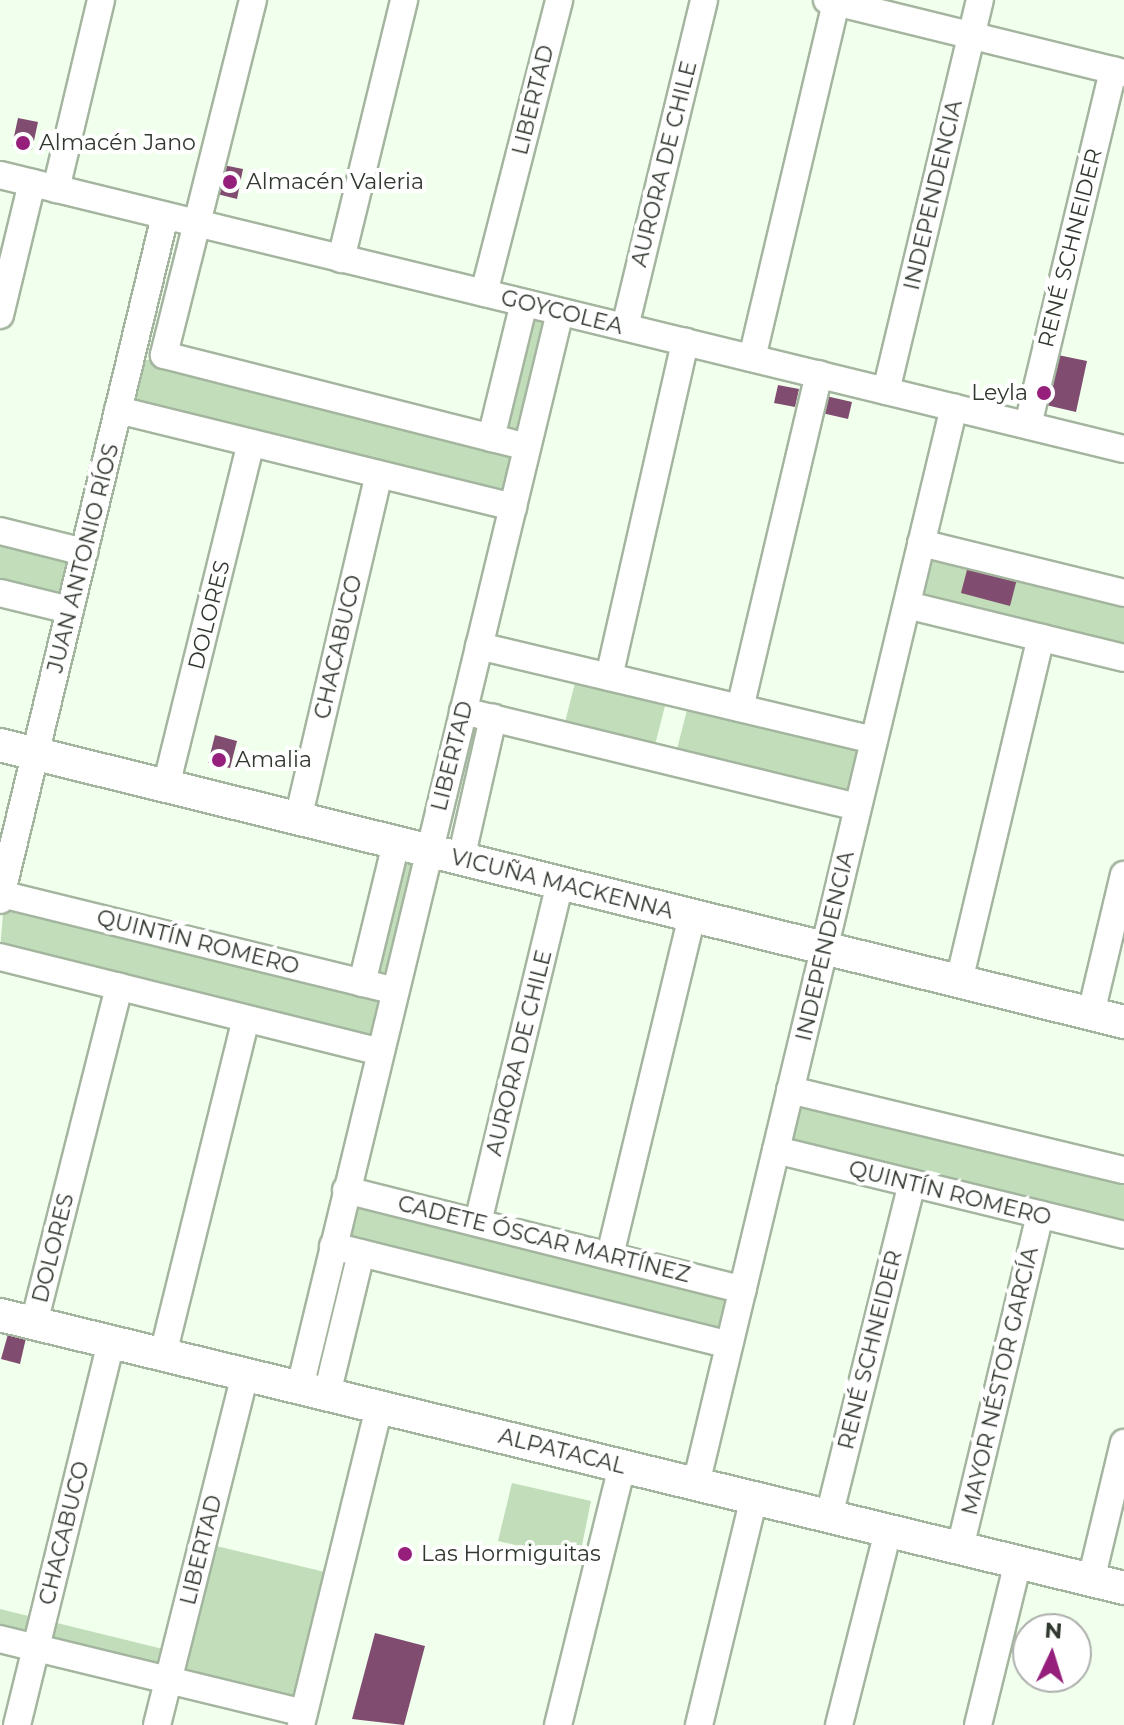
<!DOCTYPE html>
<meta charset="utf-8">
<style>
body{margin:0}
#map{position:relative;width:1124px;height:1725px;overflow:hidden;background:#f1ffed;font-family:Montserrat,sans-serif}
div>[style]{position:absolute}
.green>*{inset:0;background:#c2ddb9}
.building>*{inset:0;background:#804c70}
.roads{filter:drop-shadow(2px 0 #a4b59f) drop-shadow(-2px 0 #a4b59f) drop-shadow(0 2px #a4b59f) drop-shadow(0 -2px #a4b59f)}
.minor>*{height:26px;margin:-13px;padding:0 13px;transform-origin:13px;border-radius:13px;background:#fff}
.major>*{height:32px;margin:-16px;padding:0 16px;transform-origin:16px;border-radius:16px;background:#fff}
.dots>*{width:22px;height:22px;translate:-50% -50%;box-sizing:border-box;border:4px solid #fff;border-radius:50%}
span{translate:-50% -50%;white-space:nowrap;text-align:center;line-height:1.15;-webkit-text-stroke:8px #fff;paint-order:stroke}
.street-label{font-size:22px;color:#31382f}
.poi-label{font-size:22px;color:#31382f}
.left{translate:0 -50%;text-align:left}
.right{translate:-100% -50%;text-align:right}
.north{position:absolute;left:1012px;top:1613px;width:80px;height:80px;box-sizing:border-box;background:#fff;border:2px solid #adafac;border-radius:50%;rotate:4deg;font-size:22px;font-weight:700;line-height:32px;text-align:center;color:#31382f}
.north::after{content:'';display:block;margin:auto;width:28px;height:36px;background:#951f7b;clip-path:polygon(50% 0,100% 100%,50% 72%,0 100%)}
</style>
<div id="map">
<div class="green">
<i style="clip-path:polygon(527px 311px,554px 318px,522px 438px,495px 431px)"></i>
<i style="clip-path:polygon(136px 357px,516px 452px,503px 498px,125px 404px)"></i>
<i style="clip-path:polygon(0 536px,72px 554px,61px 600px,0 585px)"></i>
<i style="clip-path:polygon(933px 549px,1124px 598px,1124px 649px,921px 596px)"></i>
<i style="clip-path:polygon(575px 683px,665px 706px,655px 745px,565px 722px)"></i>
<i style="clip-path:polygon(688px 706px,859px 750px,848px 791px,677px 749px)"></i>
<i style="clip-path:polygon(399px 855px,422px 860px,391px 983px,370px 979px)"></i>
<i style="clip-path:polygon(4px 903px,380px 995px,368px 1041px,0 950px)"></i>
<i style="clip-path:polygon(800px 1099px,1124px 1179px,1124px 1228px,788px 1143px)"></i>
<i style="clip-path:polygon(352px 1199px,727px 1294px,717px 1335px,342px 1241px)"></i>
<i style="clip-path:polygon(512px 1483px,591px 1501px,579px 1560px,498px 1541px)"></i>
<i style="clip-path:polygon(212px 1545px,325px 1572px,294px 1700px,182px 1673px)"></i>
<i style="clip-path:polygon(0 1609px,167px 1650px,165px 1674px,0 1633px)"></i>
</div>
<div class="building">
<i style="clip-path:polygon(18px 118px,38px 122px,32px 150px,12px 146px)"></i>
<i style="clip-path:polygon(223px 165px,243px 169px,237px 199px,217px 194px)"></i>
<i style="clip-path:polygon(1058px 355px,1087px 361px,1076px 412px,1046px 405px)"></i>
<i style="clip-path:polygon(778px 385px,799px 389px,795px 407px,774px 403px)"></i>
<i style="clip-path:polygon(826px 396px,852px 402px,848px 419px,822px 413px)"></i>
<i style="clip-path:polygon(968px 566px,1017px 579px,1010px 606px,961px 593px)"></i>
<i style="clip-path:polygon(215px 735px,237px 741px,230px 768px,208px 763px)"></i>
<i style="clip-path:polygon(8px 1334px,26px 1338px,20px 1364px,1px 1359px)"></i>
<i style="clip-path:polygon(375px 1633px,425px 1646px,404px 1725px,352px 1719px)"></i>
</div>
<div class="roads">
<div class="minor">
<i style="left:253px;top:0;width:366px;rotate:104.1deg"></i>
<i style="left:164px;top:355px;width:374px;rotate:14.2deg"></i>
<i style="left:827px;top:0;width:306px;rotate:13.8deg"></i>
<i style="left:0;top:175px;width:1157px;rotate:13.7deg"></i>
<i style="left:56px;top:189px;width:194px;rotate:-76.6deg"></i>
<i style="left:341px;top:259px;width:267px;rotate:-76.3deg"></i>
<i style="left:484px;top:293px;width:302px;rotate:-75.6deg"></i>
<i style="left:0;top:315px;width:136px;rotate:-76.4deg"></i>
<i style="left:625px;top:327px;width:336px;rotate:-76.4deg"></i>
<i style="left:752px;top:358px;width:366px;rotate:-76.7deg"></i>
<i style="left:886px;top:391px;width:402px;rotate:-76.5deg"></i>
<i style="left:118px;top:410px;width:407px;rotate:13.8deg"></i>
<i style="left:1028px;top:425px;width:365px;rotate:-76.5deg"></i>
<i style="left:491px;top:438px;width:139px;rotate:-76.3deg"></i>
<i style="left:0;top:531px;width:87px;rotate:14deg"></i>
<i style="left:921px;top:543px;width:209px;rotate:13.8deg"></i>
<i style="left:0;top:593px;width:72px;rotate:13.7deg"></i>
<i style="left:907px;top:605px;width:223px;rotate:13.7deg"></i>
<i style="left:479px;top:646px;width:406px;rotate:13.4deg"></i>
<i style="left:609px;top:677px;width:344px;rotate:-77.2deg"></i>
<i style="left:740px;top:708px;width:343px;rotate:-76.7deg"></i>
<i style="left:463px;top:711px;width:406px;rotate:13.7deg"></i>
<i style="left:166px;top:786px;width:353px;rotate:-76.1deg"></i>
<i style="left:298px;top:819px;width:354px;rotate:-76.8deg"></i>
<i style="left:461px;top:859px;width:145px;rotate:-77.2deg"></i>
<i style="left:1px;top:894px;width:406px;rotate:13.8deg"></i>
<i style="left:0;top:900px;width:704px;rotate:-76.44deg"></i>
<i style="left:0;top:957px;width:392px;rotate:14deg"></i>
<i style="left:959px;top:981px;width:353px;rotate:-76.6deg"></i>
<i style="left:362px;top:983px;width:144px;rotate:-76.3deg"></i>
<i style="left:1091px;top:1013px;width:142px;rotate:-76.6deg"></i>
<i style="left:790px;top:1090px;width:343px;rotate:13.5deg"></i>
<i style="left:776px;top:1150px;width:358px;rotate:13.7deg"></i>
<i style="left:346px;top:1190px;width:409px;rotate:14.1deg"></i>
<i style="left:478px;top:1222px;width:349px;rotate:-76.4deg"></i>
<i style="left:333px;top:1246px;width:408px;rotate:14deg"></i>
<i style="left:610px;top:1255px;width:349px;rotate:-76.4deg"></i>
<i style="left:34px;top:1323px;width:347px;rotate:-75.8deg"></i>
<i style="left:163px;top:1354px;width:345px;rotate:-76.1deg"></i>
<i style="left:300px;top:1387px;width:1106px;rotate:-76.4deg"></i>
<i style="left:327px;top:1394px;width:145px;rotate:-76.4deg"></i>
<i style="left:696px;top:1484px;width:1107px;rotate:-76.53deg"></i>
<i style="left:829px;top:1516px;width:343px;rotate:-76deg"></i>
<i style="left:960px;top:1548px;width:343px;rotate:-76.5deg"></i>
<i style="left:1091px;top:1580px;width:141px;rotate:-76.5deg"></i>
<i style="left:0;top:1639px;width:312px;rotate:13.7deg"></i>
<i style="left:17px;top:1725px;width:395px;rotate:-76.2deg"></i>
<i style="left:157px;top:1725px;width:362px;rotate:-75.9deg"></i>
<i style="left:301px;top:1725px;width:327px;rotate:-76.2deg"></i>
<i style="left:558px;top:1725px;width:267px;rotate:-76.1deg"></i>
<i style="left:699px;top:1725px;width:234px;rotate:-76.4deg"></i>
<i style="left:839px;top:1725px;width:200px;rotate:-75.8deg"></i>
<i style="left:978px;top:1725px;width:168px;rotate:-76.2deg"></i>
</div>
<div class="major">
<i style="left:0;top:745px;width:1158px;rotate:13.84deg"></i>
<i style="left:0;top:1315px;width:1157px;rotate:13.65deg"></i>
</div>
</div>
<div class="dots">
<i style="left:23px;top:143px;background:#951f7b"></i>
<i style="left:230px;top:182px;background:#951f7b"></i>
<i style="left:1044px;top:393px;background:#951f7b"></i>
<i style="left:219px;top:760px;background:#951f7b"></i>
<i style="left:405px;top:1554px;background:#951f7b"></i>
</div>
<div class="street-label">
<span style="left:533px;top:100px;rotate:-76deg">LIBERTAD</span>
<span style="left:664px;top:164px;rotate:-76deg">AURORA DE CHILE</span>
<span style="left:933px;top:195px;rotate:-77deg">INDEPENDENCIA</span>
<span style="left:1070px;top:248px;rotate:-76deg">RENÉ SCHNEIDER</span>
<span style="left:562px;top:312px;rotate:14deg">GOYCOLEA</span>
<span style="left:83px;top:558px;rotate:-76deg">JUAN ANTONIO RÍOS</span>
<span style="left:209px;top:615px;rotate:-76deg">DOLORES</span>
<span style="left:338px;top:647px;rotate:-77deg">CHACABUCO</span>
<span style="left:452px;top:756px;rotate:-76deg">LIBERTAD</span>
<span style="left:562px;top:884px;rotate:14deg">VICUÑA MACKENNA</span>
<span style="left:198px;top:942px;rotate:14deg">QUINTÍN ROMERO</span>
<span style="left:825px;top:946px;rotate:-77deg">INDEPENDENCIA</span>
<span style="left:519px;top:1053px;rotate:-76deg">AURORA DE CHILE</span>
<span style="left:950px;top:1193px;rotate:14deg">QUINTÍN ROMERO</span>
<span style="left:544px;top:1239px;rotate:14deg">CADETE ÓSCAR MARTÍNEZ</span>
<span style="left:53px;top:1248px;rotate:-76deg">DOLORES</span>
<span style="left:870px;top:1350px;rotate:-76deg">RENÉ SCHNEIDER</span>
<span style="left:1000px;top:1381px;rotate:-77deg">MAYOR NÉSTOR GARCÍA</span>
<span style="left:562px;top:1451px;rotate:14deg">ALPATACAL</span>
<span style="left:64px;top:1533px;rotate:-76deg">CHACABUCO</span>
<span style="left:201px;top:1550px;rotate:-76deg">LIBERTAD</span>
</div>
<div class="poi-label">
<span class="left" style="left:39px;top:143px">Almacén Jano</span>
<span class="left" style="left:246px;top:182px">Almacén Valeria</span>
<span class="right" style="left:1028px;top:393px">Leyla</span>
<span class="left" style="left:235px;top:760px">Amalia</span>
<span class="left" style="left:421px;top:1554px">Las Hormiguitas</span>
</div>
<div class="north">N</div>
</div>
